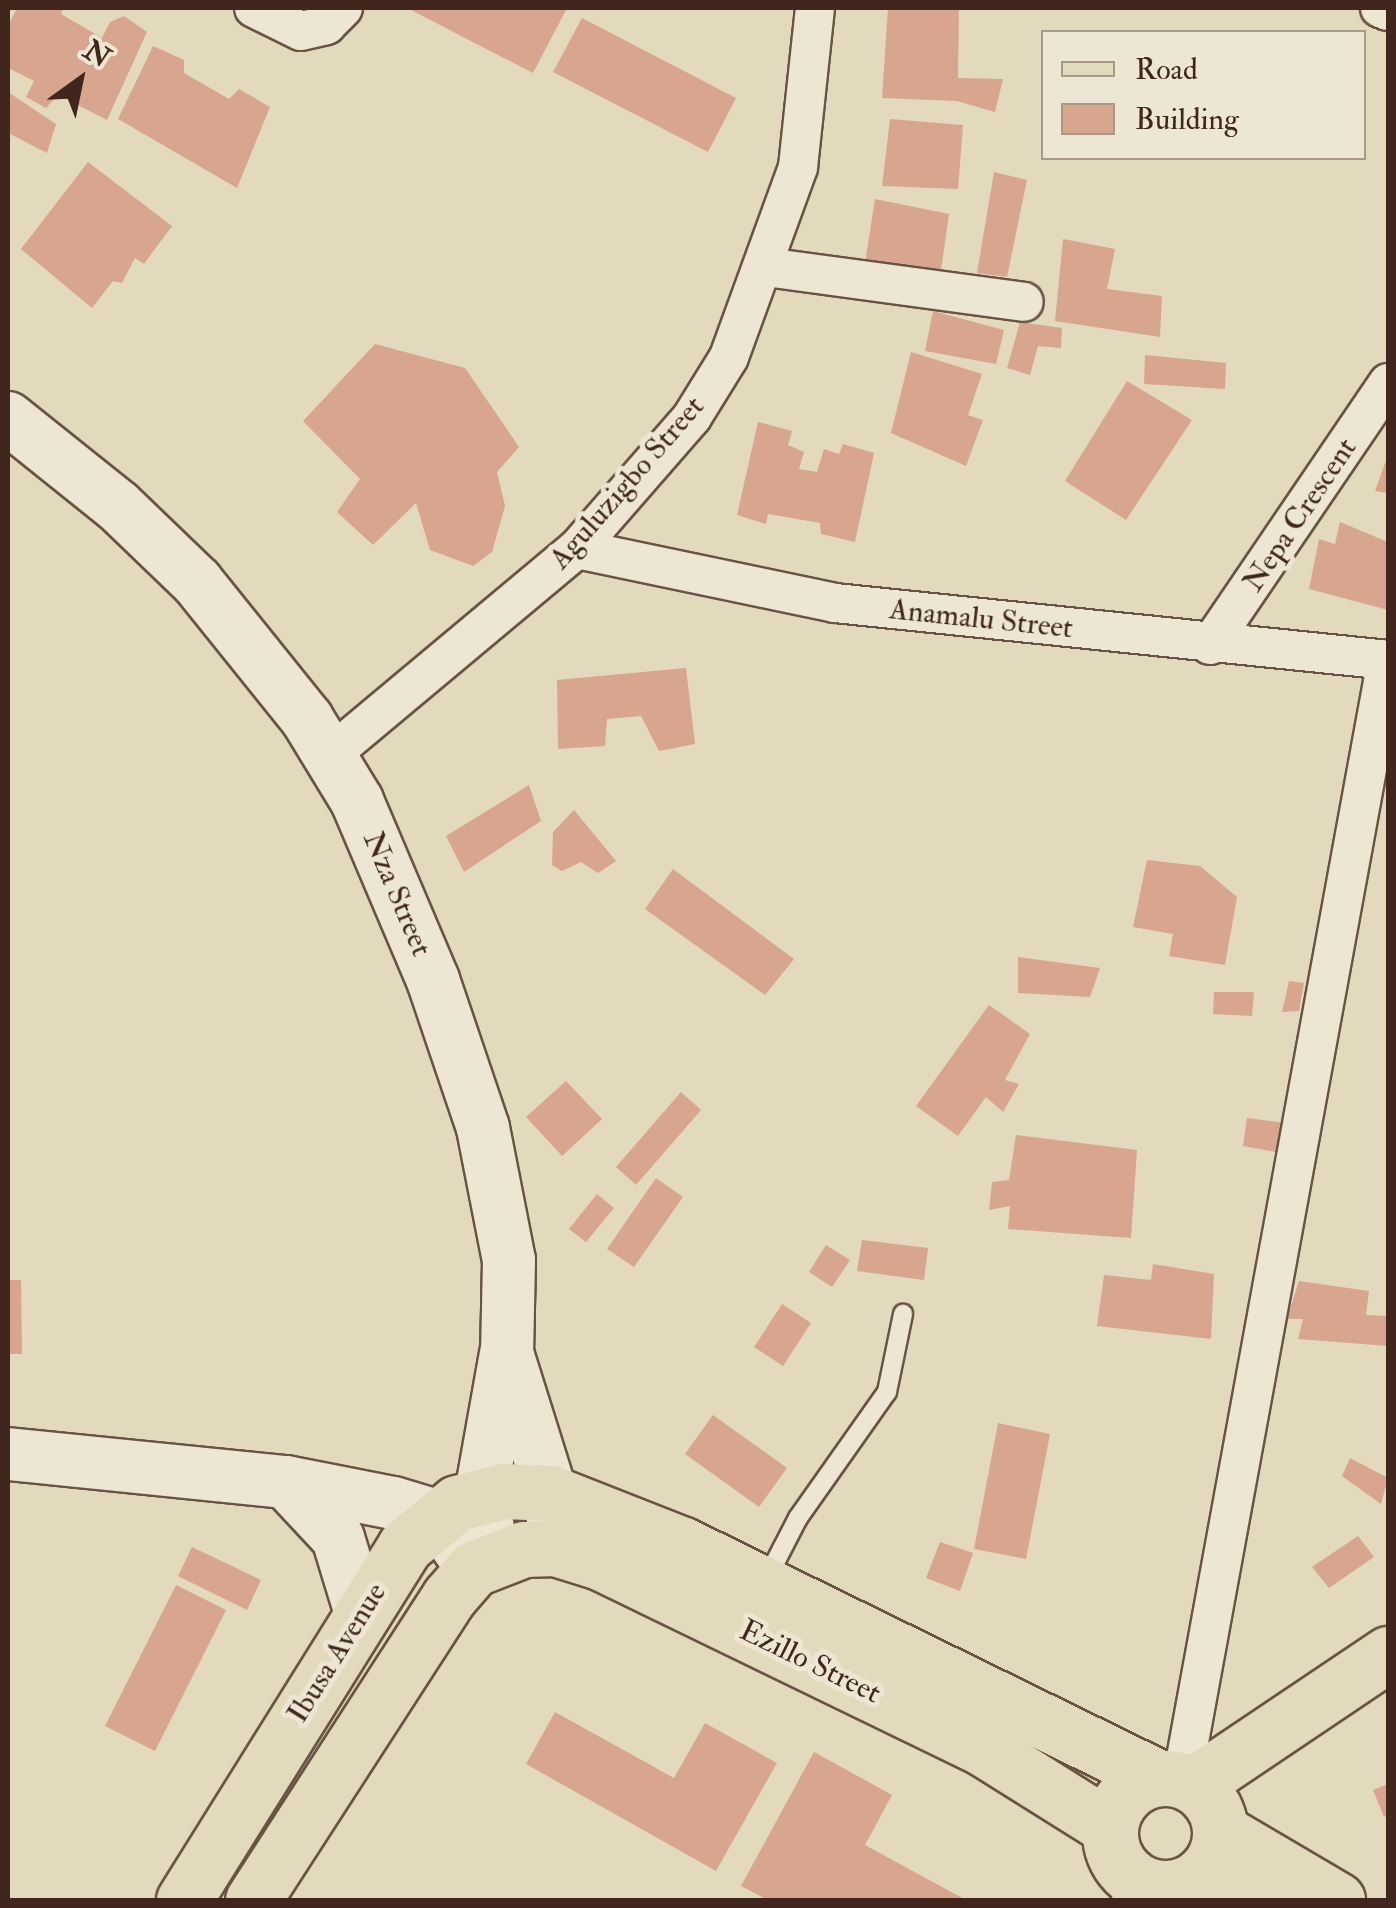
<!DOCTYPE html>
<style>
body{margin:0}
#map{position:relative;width:1396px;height:1908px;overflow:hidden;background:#e3d9bc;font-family:"IM FELL Double Pica",serif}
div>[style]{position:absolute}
.building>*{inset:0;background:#d8a68e}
.roads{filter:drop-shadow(2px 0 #695344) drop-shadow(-2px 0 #695344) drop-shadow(0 2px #695344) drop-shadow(0 -2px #695344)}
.lane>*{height:18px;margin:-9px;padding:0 9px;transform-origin:9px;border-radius:9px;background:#ede6d3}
.street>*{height:38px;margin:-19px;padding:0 19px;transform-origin:19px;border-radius:19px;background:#ede6d3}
.secondary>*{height:52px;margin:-26px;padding:0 26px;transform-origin:26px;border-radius:26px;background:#ede6d3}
.primary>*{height:55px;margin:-27.5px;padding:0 27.5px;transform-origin:27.5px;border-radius:27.5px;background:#e3d9bc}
.primary>.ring{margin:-27.5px;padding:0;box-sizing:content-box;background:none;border:55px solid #e3d9bc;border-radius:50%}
.highway>*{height:55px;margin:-27.5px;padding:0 27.5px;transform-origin:27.5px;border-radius:27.5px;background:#e3d9bc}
span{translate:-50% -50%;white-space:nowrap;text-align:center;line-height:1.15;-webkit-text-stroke:10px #ede6d3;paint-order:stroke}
.street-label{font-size:30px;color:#40261c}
.frame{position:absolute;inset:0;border:10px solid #40261c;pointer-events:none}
.legend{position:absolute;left:1041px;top:30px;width:325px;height:130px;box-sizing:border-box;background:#ede6d3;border:2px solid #a8998a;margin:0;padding:12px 18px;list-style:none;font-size:30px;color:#40261c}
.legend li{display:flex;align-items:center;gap:20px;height:50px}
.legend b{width:50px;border:2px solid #a8998a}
.north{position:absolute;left:30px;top:30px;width:100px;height:100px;-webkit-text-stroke:8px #ede6d3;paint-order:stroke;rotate:33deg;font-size:28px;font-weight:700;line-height:40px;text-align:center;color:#40261c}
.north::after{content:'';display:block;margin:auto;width:35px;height:45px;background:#40261c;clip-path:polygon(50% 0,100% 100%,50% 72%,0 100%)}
</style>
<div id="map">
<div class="building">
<i style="clip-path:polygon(17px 8px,63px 8px,61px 14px,102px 38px,110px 22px,124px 16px,147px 32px,107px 120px,58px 95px,46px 108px,26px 97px,34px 81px,8px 68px,8px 26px)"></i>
<i style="clip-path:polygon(407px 8px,567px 8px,533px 73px)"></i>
<i style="clip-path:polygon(888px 8px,959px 8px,958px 78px,1003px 79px,995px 112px,957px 101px,882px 98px)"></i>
<i style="clip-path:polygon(582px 18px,736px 98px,708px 152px,553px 72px)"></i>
<i style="clip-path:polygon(153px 46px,184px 60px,184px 73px,229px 99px,239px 89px,270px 107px,237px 188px,118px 119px)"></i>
<i style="clip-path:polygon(8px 92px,56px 124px,47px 153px,8px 133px)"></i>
<i style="clip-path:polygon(890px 119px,963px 125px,958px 189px,882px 186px)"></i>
<i style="clip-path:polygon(88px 162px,172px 226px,144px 264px,135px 258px,122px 283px,113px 281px,92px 308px,21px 249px)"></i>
<i style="clip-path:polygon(994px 172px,1027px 180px,1007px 277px,977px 273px)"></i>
<i style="clip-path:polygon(875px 199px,949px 214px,940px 277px,864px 269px)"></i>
<i style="clip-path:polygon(1063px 239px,1115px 249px,1107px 289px,1162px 296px,1160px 337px,1055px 321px)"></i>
<i style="clip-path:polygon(933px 311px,1004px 330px,996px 364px,925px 351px)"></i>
<i style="clip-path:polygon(1020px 322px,1062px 328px,1061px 348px,1038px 346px,1030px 375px,1007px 368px)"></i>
<i style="clip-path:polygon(375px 344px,465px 368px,519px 447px,497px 472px,505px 506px,492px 552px,473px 566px,430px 550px,416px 503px,373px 545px,337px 512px,360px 479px,303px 421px)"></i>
<i style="clip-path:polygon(911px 352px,982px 374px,968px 415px,983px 420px,966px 466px,891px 433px)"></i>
<i style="clip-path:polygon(1145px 355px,1226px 363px,1225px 389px,1144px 384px)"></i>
<i style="clip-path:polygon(1127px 381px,1192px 420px,1126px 520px,1065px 481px)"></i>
<i style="clip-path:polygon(758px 422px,792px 431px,788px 445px,804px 452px,799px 469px,817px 472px,824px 449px,839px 454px,843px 444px,874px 453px,855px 542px,821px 534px,820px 523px,768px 514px,766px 524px,737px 515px)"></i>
<i style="clip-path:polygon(1388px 455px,1388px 493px,1375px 491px)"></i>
<i style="clip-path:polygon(1340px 522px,1388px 542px,1388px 610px,1309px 589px,1319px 539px,1335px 544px)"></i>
<i style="clip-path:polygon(686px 668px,695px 744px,659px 751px,641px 716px,607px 719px,605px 746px,558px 749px,557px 680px)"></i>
<i style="clip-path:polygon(529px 785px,541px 821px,464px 872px,446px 836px)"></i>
<i style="clip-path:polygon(574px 810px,616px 861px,598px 873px,581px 862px,562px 871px,552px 865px,553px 832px)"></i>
<i style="clip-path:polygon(1147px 860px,1200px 866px,1237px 897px,1225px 965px,1169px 956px,1173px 934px,1133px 927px)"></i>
<i style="clip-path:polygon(673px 869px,794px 959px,765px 995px,645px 909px)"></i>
<i style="clip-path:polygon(1018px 957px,1100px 968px,1090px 997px,1018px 993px)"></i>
<i style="clip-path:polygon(1289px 981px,1304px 983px,1299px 1011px,1282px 1012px)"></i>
<i style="clip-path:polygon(1214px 992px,1254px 992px,1252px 1016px,1213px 1014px)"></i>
<i style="clip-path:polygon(989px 1005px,1030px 1034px,1005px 1080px,1019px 1084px,1003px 1112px,986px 1097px,958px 1136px,916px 1106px)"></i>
<i style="clip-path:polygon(566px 1081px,602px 1119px,562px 1156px,526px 1117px)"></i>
<i style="clip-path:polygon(681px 1092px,701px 1110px,636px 1185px,616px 1167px)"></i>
<i style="clip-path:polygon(1247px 1118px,1294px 1124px,1288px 1154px,1243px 1146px)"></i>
<i style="clip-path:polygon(1016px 1135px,1137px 1150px,1131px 1238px,1008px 1229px,1010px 1206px,989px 1210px,992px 1182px,1009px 1180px)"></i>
<i style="clip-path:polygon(656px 1178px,683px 1197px,634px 1267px,607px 1249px)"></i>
<i style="clip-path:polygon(597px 1194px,614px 1208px,586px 1242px,569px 1229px)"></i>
<i style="clip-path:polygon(862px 1240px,928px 1248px,924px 1280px,857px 1271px)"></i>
<i style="clip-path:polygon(826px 1245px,850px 1260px,832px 1287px,809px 1272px)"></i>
<i style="clip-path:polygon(1153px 1264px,1214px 1274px,1211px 1339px,1097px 1326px,1104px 1275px,1151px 1280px)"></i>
<i style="clip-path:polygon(8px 1280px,21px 1280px,22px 1354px,8px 1354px)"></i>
<i style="clip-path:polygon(1299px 1281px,1369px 1291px,1366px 1315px,1388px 1316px,1388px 1346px,1298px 1339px,1303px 1319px,1287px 1319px)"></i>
<i style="clip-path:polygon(782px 1304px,811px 1323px,783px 1366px,754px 1347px)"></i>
<i style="clip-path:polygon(713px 1415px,787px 1468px,759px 1507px,685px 1454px)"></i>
<i style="clip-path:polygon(998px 1423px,1050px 1434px,1026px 1559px,974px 1549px)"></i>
<i style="clip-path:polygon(1350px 1458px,1388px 1478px,1381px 1504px,1342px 1476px)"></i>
<i style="clip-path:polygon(1358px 1536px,1374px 1557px,1329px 1588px,1312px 1567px)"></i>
<i style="clip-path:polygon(940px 1542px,973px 1553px,960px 1591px,926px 1578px)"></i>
<i style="clip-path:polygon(192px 1547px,261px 1580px,247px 1610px,178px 1576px)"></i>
<i style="clip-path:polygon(176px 1585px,226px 1610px,155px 1751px,105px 1726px)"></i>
<i style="clip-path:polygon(555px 1712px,674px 1778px,705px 1723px,777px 1763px,716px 1871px,526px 1764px)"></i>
<i style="clip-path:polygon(814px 1752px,892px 1795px,865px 1845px,966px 1900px,768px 1900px,741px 1886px)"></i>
<i style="clip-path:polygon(1388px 1784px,1388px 1815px,1384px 1817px,1373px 1790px)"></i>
</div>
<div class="roads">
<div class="lane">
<i style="left:767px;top:1578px;width:68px;rotate:-62.7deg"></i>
<i style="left:798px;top:1518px;width:154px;rotate:-54.8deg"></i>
<i style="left:887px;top:1392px;width:80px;rotate:-78.4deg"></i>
</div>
<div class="street">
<i style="left:254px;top:8px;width:52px;rotate:26.1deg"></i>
<i style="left:301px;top:31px;width:26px;rotate:-13deg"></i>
<i style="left:326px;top:25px;width:24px;rotate:-45deg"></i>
<i style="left:1380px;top:8px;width:9px;rotate:21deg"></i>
<i style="left:766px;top:267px;width:260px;rotate:7.7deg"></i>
<i style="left:577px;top:549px;width:264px;rotate:11.8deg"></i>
<i style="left:835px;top:603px;width:556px;rotate:5.88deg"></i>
<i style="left:1210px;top:645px;width:317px;rotate:-55.8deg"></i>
<i style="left:329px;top:756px;width:323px;rotate:-39.9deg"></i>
<i style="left:577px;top:549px;width:175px;rotate:-48.9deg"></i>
<i style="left:692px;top:417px;width:70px;rotate:-58.3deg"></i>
<i style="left:729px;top:357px;width:202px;rotate:-70deg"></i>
<i style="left:798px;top:167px;width:160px;rotate:-83.9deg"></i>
<i style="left:1182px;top:1780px;width:1139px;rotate:-79.63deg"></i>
</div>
<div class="secondary">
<i style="left:8px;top:418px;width:141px;rotate:38.7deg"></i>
<i style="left:118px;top:506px;width:110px;rotate:43.9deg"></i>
<i style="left:197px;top:582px;width:176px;rotate:51.2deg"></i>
<i style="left:307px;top:719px;width:96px;rotate:58.6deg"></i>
<i style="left:357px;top:801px;width:194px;rotate:67deg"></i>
<i style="left:433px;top:980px;width:156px;rotate:71.3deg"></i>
<i style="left:483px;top:1128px;width:135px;rotate:78.9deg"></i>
<i style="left:509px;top:1260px;width:93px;rotate:91.2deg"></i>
<i style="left:507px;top:1353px;width:147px;rotate:72.6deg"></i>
<i style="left:551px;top:1493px;width:41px;rotate:85.8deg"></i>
<i style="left:8px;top:1454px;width:279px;rotate:5.8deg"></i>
<i style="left:286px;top:1482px;width:109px;rotate:11.1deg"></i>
<i style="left:393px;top:1503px;width:45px;rotate:16.8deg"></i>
<i style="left:436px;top:1516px;width:65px;rotate:55.1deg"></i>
<i style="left:286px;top:1482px;width:76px;rotate:47.1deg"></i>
<i style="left:338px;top:1538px;width:78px;rotate:73deg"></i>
<i style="left:490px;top:1538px;width:45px;rotate:-101.6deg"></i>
<i style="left:481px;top:1494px;width:142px;rotate:-79.9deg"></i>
</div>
<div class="primary">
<i class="ring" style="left:1110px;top:1778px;width:55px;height:55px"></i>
<i style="left:1220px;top:1831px;width:136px;rotate:30.5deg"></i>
<i style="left:1203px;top:1874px;width:63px;rotate:24.5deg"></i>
<i style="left:184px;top:1900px;width:417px;rotate:-58deg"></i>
<i style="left:405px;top:1546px;width:67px;rotate:-39.6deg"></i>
<i style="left:457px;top:1503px;width:49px;rotate:-14.3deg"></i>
<i style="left:504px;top:1491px;width:47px;rotate:2.4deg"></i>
<i style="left:551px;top:1493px;width:142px;rotate:21.5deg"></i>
<i style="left:683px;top:1545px;width:530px;rotate:26.08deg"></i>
<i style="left:253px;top:1900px;width:361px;rotate:-57.1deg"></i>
<i style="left:449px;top:1597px;width:37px;rotate:-49deg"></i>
<i style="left:473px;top:1569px;width:55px;rotate:-21.4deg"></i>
<i style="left:524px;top:1549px;width:31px;rotate:-2deg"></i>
<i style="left:555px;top:1548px;width:47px;rotate:17.3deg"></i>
<i style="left:600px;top:1562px;width:426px;rotate:25.9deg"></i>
<i style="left:983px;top:1748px;width:149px;rotate:32.1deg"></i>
</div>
<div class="highway">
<i style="left:1193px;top:1785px;width:235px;rotate:-33.9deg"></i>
<i style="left:1139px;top:1900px;width:16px;rotate:-76deg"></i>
</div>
</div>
<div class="street-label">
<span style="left:627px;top:483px;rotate:-49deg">Aguluzigbo Street</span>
<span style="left:1300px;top:515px;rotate:-56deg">Nepa Crescent</span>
<span style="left:981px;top:619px;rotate:6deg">Anamalu Street</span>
<span style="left:397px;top:894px;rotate:67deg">Nza Street</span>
<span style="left:337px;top:1653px;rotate:-58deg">Ibusa Avenue</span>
<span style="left:810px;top:1662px;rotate:26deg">Ezillo Street</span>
</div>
<div class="frame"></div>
<ul class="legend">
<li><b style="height:12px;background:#e3d9bc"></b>Road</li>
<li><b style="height:28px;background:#d8a68e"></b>Building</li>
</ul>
<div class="north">N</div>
</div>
